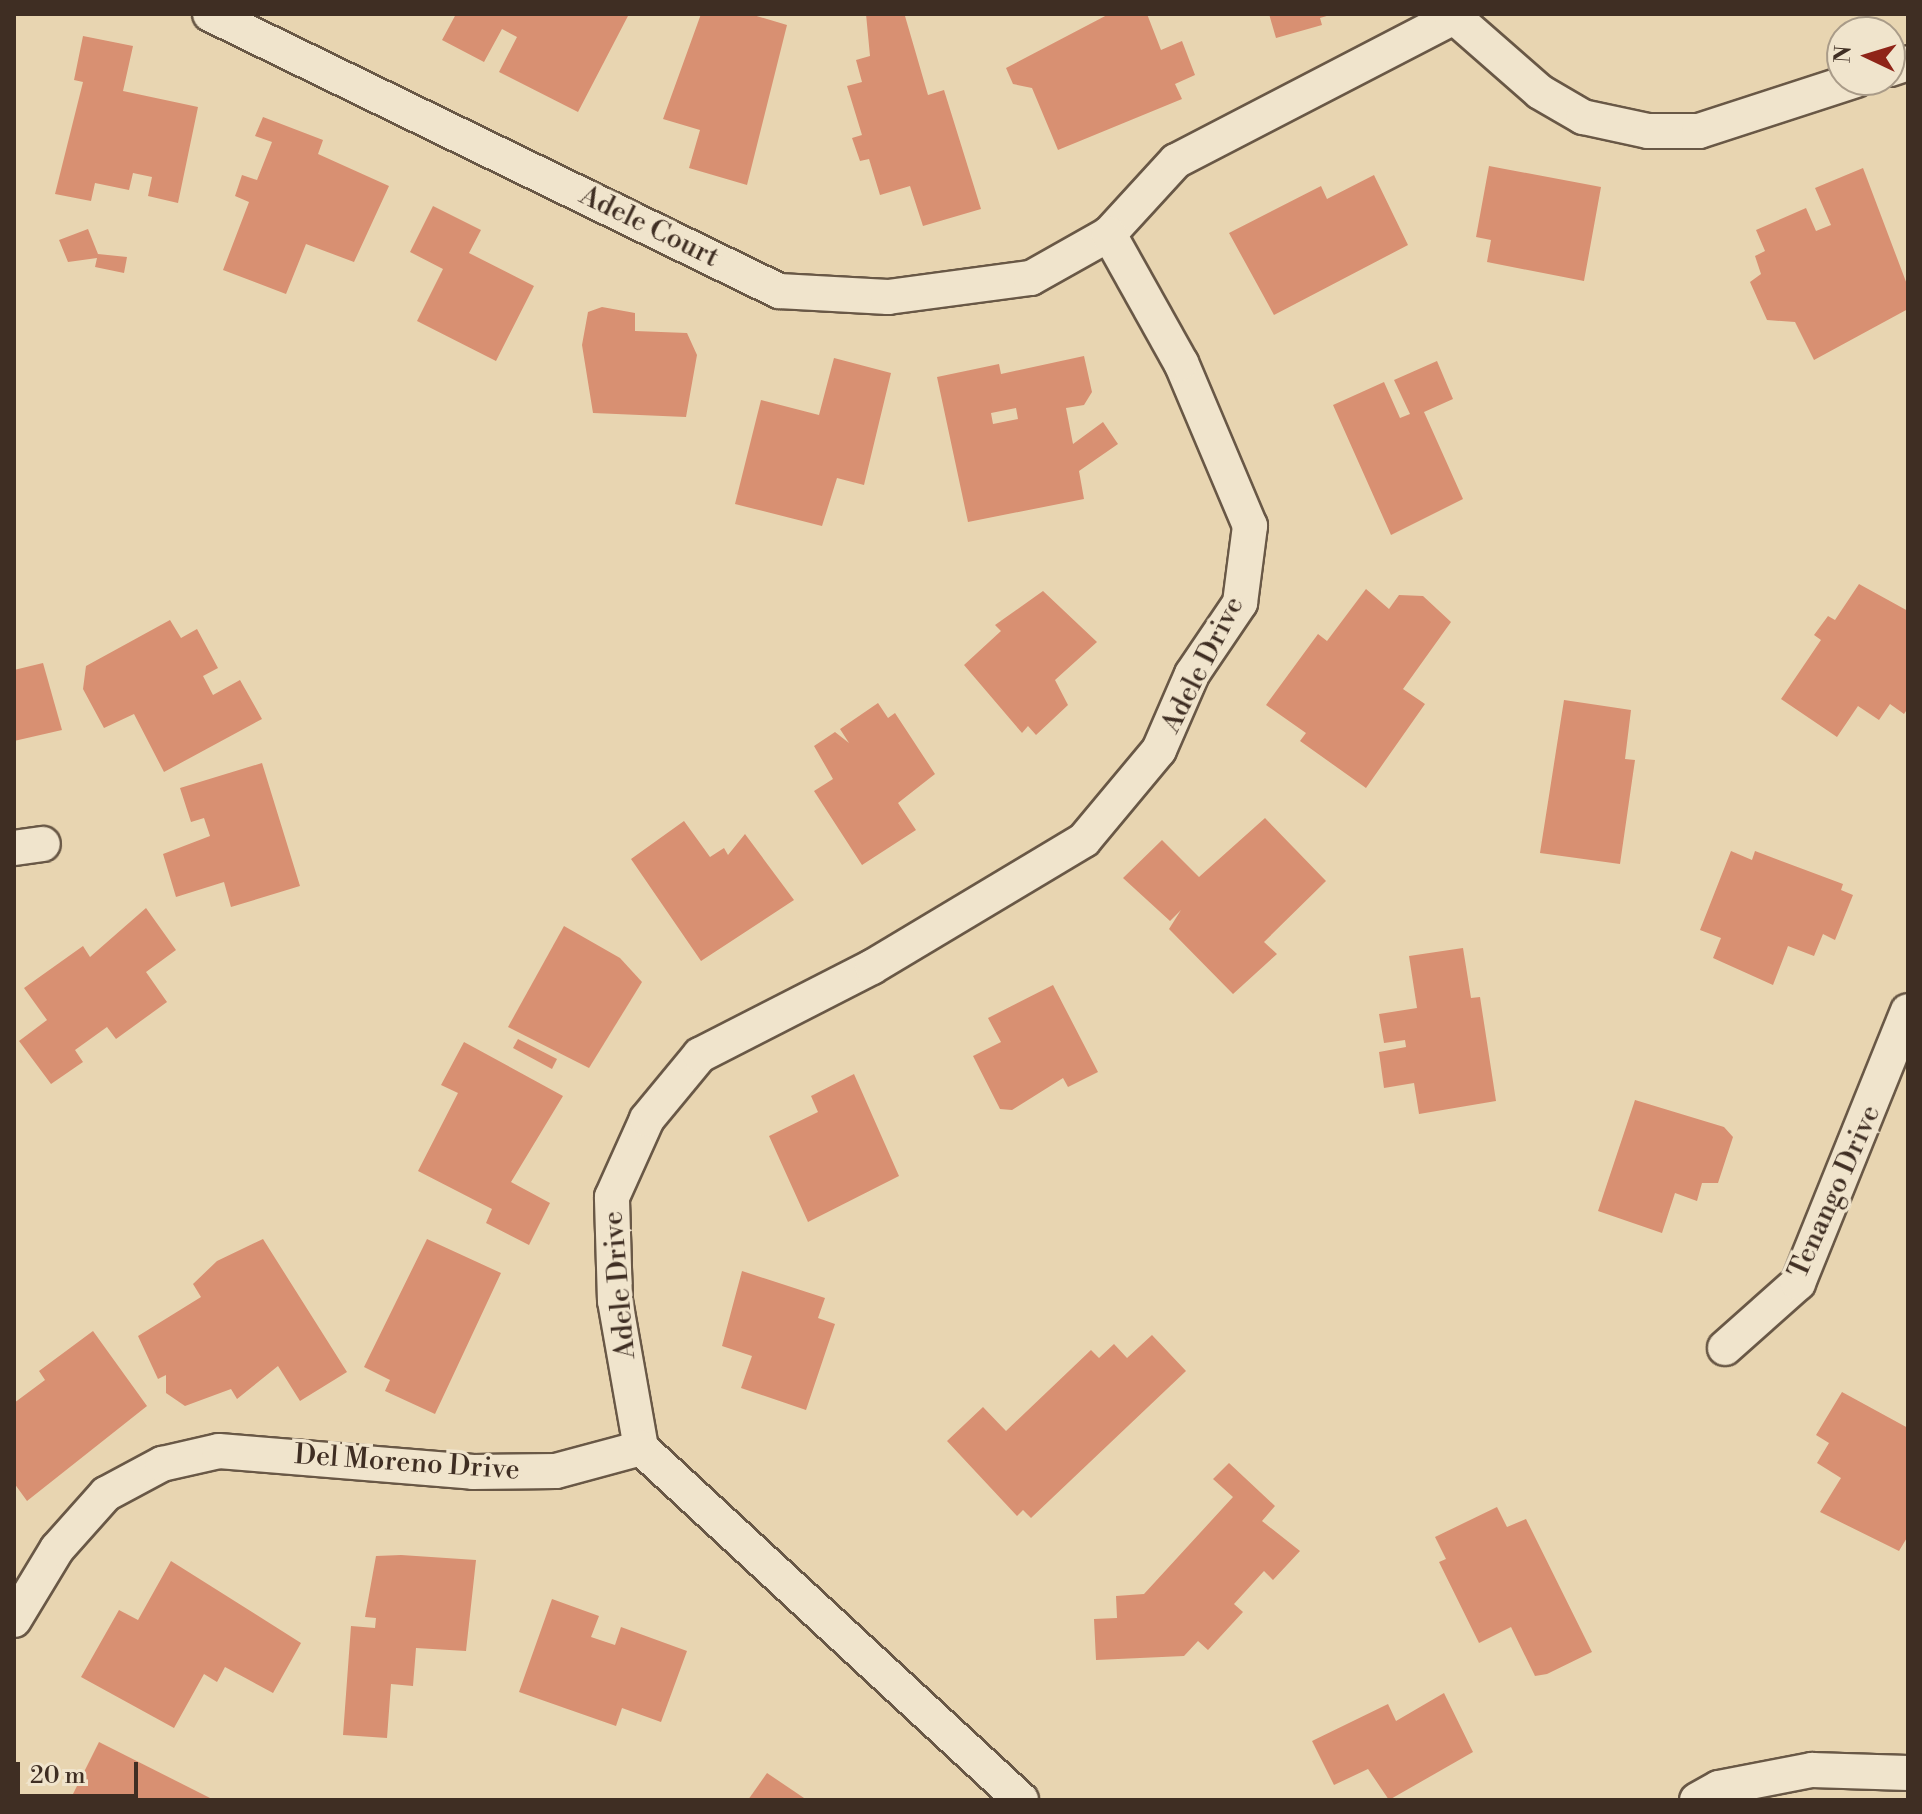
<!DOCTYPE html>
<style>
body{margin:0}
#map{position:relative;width:1922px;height:1814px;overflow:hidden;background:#e8d5b1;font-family:"Libre Bodoni",serif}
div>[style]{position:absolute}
.building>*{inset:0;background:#d89072}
.roads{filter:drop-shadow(2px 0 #695846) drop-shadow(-2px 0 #695846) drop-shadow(0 2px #695846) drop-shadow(0 -2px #695846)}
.minor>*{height:34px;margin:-17px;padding:0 17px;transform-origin:17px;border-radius:17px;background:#f0e4cc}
span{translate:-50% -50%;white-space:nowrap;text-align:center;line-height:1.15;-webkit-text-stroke:7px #f0e4cc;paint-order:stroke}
.street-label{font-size:28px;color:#3f2e23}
.frame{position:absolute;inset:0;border:16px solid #3f2e23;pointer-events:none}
.north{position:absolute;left:1826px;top:16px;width:80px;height:80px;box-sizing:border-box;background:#f0e4cc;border:2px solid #a99b88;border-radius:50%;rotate:274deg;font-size:22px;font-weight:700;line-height:32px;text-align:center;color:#3f2e23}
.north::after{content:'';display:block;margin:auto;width:28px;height:36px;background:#8f2418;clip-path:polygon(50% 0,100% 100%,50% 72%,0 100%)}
.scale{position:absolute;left:16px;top:1762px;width:122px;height:36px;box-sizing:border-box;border:4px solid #3f2e23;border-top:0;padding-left:10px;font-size:24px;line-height:28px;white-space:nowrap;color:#3f2e23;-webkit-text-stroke:6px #f0e4cc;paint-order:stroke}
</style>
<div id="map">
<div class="building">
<i style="clip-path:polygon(456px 14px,629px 14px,578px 112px,499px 72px,517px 37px,502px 29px,484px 62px,442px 40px)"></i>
<i style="clip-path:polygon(701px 14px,750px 14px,787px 25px,747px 185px,689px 168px,700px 130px,663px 119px)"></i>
<i style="clip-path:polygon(866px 14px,905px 16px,928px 95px,944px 90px,981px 209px,923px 226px,910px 186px,880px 195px,869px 159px,860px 161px,852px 138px,862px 135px,847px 86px,862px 82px,856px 60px,870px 56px)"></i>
<i style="clip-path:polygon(1109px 14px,1147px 14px,1161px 50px,1182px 41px,1195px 75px,1175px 84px,1182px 99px,1058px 150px,1032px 88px,1013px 84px,1006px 68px)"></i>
<i style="clip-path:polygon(1269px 14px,1330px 14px,1330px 15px,1320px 18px,1322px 25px,1276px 38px)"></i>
<i style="clip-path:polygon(83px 36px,133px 46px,123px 91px,198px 107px,178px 203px,148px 196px,152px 177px,133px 173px,129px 190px,95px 183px,91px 201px,55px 194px,83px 82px,74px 80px)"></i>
<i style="clip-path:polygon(263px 117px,323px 140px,318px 154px,389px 186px,354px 262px,306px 244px,286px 294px,223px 270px,249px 202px,235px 196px,242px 175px,257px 180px,272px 142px,255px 136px)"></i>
<i style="clip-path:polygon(1489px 166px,1601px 187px,1584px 281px,1487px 262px,1491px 240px,1476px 237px)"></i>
<i style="clip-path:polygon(1863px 168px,1908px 287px,1908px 309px,1814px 360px,1795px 322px,1767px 320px,1750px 282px,1761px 274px,1755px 256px,1765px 251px,1756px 230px,1806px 208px,1816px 231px,1831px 225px,1815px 188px)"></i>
<i style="clip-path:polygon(1374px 175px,1408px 245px,1274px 315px,1229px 233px,1321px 186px,1327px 199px)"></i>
<i style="clip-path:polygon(433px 206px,481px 230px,469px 253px,534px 286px,496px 361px,417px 321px,443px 269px,410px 252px)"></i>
<i style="clip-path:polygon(88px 229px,98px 254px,127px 257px,124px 273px,95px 267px,97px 258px,68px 262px,59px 240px)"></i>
<i style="clip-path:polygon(602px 307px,635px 313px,635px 331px,687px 333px,697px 355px,686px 417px,593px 413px,582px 345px,588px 312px)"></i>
<i style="clip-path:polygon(evenodd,1084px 356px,1092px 392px,1084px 405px,1066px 408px,1073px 444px,1103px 422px,1118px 444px,1079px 471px,1084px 499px,968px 522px,937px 377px,999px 364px,1001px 374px,1084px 356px,1016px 408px,1018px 419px,993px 424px,991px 413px,1016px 408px)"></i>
<i style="clip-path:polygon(834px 358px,891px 373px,864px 485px,837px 478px,822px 526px,735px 504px,761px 400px,819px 415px)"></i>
<i style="clip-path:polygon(1437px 361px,1453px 399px,1424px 412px,1463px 499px,1391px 535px,1333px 405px,1384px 382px,1400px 418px,1410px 414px,1394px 380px)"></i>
<i style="clip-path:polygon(1859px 584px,1908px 611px,1908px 708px,1904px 714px,1890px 704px,1879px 720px,1858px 706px,1837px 737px,1781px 699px,1821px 640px,1814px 635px,1828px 616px,1835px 620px)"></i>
<i style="clip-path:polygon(1366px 589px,1389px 609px,1399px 595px,1423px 596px,1451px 622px,1403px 689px,1425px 704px,1366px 788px,1300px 741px,1306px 733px,1266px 705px,1318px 634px,1327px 641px)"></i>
<i style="clip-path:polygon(1043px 591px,1097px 642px,1055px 680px,1068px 705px,1036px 735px,1028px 726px,1022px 733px,964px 665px,1001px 631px,995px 625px)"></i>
<i style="clip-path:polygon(170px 620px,181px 638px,197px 629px,218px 668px,203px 676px,213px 695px,240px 680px,262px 719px,164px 772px,134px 714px,104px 728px,83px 689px,86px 666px)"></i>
<i style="clip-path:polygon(43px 663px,62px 730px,14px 741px,14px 670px)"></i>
<i style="clip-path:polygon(1564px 700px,1631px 710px,1625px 759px,1635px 760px,1620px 864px,1540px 853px)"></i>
<i style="clip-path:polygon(878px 703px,888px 718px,895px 713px,935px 774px,898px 803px,916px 830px,862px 865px,814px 791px,833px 779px,814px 746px,835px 732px,849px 743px,840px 729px)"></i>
<i style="clip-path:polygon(262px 763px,300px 886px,231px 907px,224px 882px,176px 897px,163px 854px,210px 836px,204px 818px,191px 822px,180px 788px)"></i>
<i style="clip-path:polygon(1265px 818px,1326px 881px,1264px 942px,1277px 954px,1233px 994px,1169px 929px,1181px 910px,1170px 921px,1123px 878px,1162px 840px,1199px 877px)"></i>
<i style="clip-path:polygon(684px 821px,710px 857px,724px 848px,728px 855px,745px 834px,794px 900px,701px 961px,631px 859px)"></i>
<i style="clip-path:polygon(1731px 851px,1752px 860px,1755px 851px,1843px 884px,1841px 890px,1853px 895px,1835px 940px,1823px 934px,1814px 956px,1788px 946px,1773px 985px,1713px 958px,1721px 938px,1700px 930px)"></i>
<i style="clip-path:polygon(146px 908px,176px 950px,146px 972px,167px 1002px,116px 1039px,107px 1027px,75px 1050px,83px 1062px,51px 1084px,19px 1041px,47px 1020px,24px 988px,83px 946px,90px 957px)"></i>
<i style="clip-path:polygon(564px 926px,620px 958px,642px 982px,589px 1068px,508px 1027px)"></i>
<i style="clip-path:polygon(1463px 948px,1471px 998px,1480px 997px,1496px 1101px,1419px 1114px,1414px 1083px,1384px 1088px,1379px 1052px,1406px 1047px,1405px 1040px,1384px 1043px,1379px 1014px,1417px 1008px,1409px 956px)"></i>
<i style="clip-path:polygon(1053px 985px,1098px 1072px,1068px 1087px,1063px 1078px,1012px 1110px,1000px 1109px,973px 1056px,1001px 1042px,988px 1018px)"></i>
<i style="clip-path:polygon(518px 1039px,557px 1059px,552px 1069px,513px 1048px)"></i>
<i style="clip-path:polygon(464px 1042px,563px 1096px,511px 1182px,550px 1203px,529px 1245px,486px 1223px,492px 1209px,418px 1171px,458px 1093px,441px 1085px)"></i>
<i style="clip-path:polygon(854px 1074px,899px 1176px,808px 1222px,769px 1136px,818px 1112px,811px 1096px)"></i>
<i style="clip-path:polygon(1635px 1100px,1724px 1127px,1733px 1137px,1718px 1183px,1702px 1183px,1697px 1201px,1675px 1193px,1662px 1233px,1598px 1211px)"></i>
<i style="clip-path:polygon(263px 1239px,347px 1372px,300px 1401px,278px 1366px,237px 1399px,231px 1389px,185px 1406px,166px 1393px,166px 1375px,158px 1379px,138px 1336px,201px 1297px,193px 1284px,217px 1261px)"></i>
<i style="clip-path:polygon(427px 1239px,501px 1273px,435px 1414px,385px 1391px,390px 1380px,364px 1367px)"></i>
<i style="clip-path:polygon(742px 1271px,825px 1298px,818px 1318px,835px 1324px,806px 1410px,741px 1388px,752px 1356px,722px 1346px)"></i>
<i style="clip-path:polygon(93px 1331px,147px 1406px,27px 1501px,14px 1483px,14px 1403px,45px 1380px,39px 1371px)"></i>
<i style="clip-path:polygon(1152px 1335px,1186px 1371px,1031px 1518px,1023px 1510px,1017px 1516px,947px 1441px,983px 1407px,1006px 1431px,1091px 1350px,1099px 1358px,1114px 1344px,1127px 1358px)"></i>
<i style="clip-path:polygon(1842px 1392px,1908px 1428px,1908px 1536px,1899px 1551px,1820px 1512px,1841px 1478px,1817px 1463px,1829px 1443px,1816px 1435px)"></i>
<i style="clip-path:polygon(1229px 1463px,1275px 1506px,1262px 1521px,1300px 1551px,1273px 1580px,1264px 1571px,1234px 1604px,1243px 1612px,1208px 1650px,1198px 1641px,1184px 1656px,1096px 1660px,1094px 1619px,1117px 1618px,1116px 1596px,1144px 1594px,1233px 1497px,1213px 1479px)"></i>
<i style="clip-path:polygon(1497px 1507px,1507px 1527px,1526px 1519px,1592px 1652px,1547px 1674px,1535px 1676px,1511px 1627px,1479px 1643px,1439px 1562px,1446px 1559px,1435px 1537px)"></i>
<i style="clip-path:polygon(401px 1555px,476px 1560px,466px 1651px,416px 1648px,413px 1686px,391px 1684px,387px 1738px,343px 1735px,351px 1626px,375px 1628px,376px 1618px,365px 1617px,376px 1556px)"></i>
<i style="clip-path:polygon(171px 1561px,301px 1643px,273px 1693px,225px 1667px,217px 1682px,204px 1674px,174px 1728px,81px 1677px,119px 1610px,138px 1620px)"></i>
<i style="clip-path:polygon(552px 1599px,599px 1616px,591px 1637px,615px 1645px,621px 1627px,687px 1651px,661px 1722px,622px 1708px,616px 1726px,519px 1692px)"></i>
<i style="clip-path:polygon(1444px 1693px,1473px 1752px,1389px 1800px,1368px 1769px,1334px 1785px,1312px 1741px,1388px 1704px,1396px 1721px)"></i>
<i style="clip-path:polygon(99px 1742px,214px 1800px,70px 1800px)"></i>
<i style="clip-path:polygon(767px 1773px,807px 1800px,748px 1800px)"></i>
</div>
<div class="roads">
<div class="minor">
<i style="left:210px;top:14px;width:633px;rotate:25.96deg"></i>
<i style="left:779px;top:291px;width:109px;rotate:3.2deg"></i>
<i style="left:888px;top:297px;width:144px;rotate:-7.6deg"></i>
<i style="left:1031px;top:278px;width:90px;rotate:-29.4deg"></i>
<i style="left:1109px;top:234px;width:99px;rotate:-47.5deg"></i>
<i style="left:1176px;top:161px;width:311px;rotate:-27.4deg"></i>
<i style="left:1451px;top:14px;width:118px;rotate:41.2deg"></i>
<i style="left:1540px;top:92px;width:50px;rotate:30.2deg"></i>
<i style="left:1583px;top:117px;width:66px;rotate:12.2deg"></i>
<i style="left:1648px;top:131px;width:51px"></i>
<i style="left:1699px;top:131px;width:165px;rotate:-18deg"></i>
<i style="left:1890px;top:69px;width:19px;rotate:-18deg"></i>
<i style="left:14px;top:848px;width:29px;rotate:-8deg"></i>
<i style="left:1725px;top:1348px;width:98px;rotate:-41.7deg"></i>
<i style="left:1798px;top:1283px;width:293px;rotate:-68deg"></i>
<i style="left:641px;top:1448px;width:149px;rotate:-100deg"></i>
<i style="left:615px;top:1301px;width:104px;rotate:-91.7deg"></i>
<i style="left:612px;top:1197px;width:85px;rotate:-65.8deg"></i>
<i style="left:647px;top:1119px;width:83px;rotate:-50.4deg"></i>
<i style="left:700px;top:1055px;width:193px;rotate:-27.1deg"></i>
<i style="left:872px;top:967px;width:247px;rotate:-30.9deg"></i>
<i style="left:1084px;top:840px;width:117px;rotate:-50.2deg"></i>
<i style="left:1159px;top:750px;width:83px;rotate:-66.5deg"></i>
<i style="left:1192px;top:674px;width:86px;rotate:-55.9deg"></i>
<i style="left:1240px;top:603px;width:78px;rotate:-82.6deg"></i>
<i style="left:1250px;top:526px;width:177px;rotate:-112.9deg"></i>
<i style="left:1181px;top:363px;width:148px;rotate:-119.2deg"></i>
<i style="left:641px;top:1448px;width:518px;rotate:42.81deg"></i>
<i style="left:14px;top:1620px;width:83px;rotate:-58.8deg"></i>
<i style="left:57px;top:1549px;width:74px;rotate:-48.3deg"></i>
<i style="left:106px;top:1494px;width:64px;rotate:-28.2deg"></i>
<i style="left:162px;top:1464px;width:58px;rotate:-12.8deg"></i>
<i style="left:219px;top:1451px;width:255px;rotate:4.7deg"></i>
<i style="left:473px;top:1472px;width:83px;rotate:-0.7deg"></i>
<i style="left:556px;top:1471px;width:88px;rotate:-15.1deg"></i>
<i style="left:1697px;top:1800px;width:25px;rotate:-29deg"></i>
<i style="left:1719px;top:1788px;width:95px;rotate:-11deg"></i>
<i style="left:1812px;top:1770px;width:96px;rotate:1.8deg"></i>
</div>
</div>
<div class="street-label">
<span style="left:649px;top:227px;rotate:26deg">Adele Court</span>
<span style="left:1203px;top:665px;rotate:-63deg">Adele Drive</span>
<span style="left:1835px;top:1192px;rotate:-66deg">Tenango Drive</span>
<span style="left:620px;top:1285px;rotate:-95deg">Adele Drive</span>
<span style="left:407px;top:1463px;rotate:4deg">Del Moreno Drive</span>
</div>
<div class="frame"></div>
<div class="north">N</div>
<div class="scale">20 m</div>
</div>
